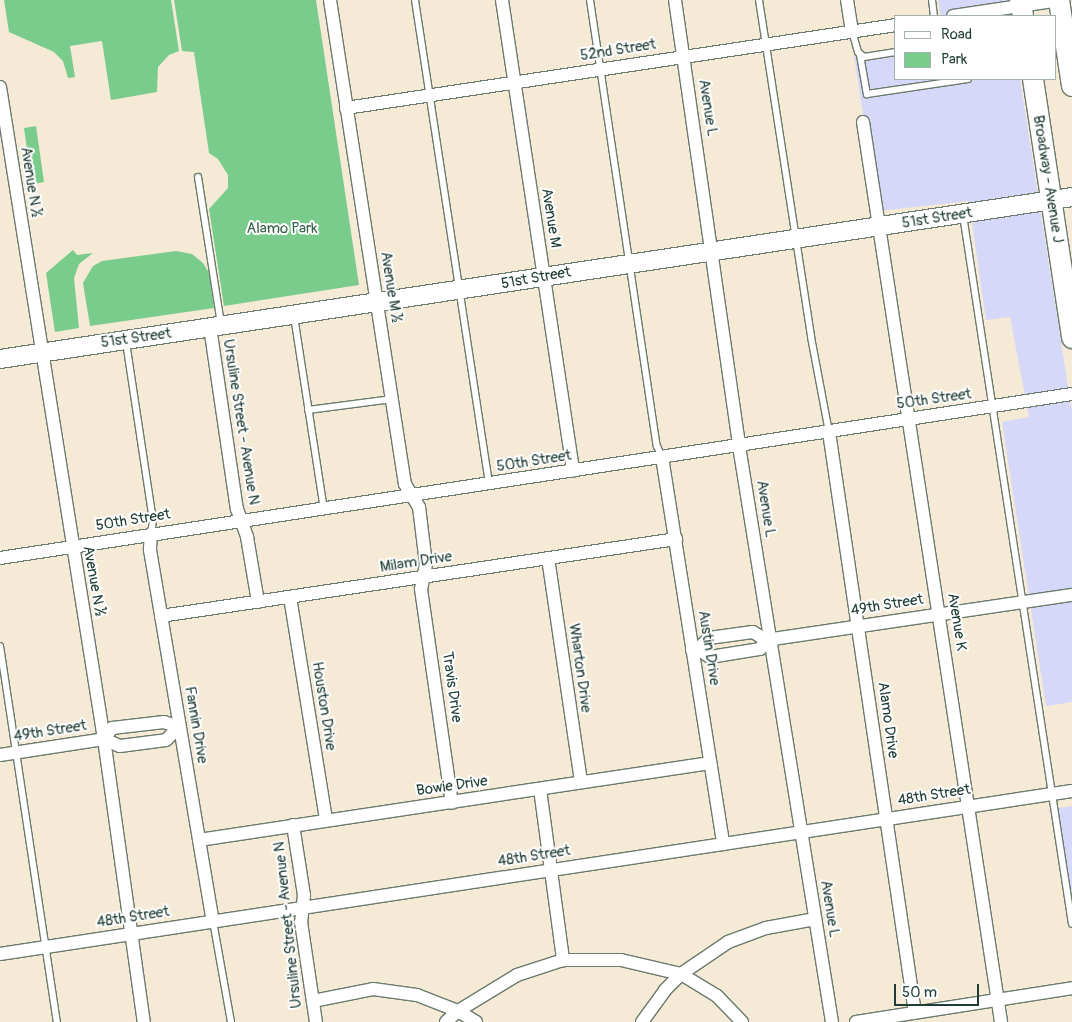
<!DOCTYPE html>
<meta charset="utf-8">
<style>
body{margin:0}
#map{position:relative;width:1072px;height:1022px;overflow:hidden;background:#f5ead5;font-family:Pangolin,sans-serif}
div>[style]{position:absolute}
.built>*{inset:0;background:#d5d8f9}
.green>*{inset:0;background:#7acc8d}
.roads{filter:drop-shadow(1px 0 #6a7a6c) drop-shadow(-1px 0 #6a7a6c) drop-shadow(0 1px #6a7a6c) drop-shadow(0 -1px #6a7a6c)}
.lane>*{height:6px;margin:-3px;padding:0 3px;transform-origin:3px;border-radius:3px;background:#fff}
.street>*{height:12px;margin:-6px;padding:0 6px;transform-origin:6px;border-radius:6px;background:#fff}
.secondary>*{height:18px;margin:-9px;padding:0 9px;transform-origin:9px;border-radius:9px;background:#fff}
.primary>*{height:20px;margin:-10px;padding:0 10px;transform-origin:10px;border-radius:10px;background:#fff}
span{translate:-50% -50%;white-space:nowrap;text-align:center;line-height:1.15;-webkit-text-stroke:4px #fff;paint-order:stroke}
.street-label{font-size:15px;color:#1f3d34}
.park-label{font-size:15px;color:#36614a}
.legend{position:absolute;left:894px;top:15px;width:162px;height:65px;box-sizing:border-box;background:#fff;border:1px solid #a5b1ae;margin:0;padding:6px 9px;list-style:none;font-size:15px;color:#1f3d34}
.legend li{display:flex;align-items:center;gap:10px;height:25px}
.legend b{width:25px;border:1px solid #a5b1ae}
.scale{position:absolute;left:894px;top:984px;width:85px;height:22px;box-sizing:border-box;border:2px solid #1f3d34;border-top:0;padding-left:6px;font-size:15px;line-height:18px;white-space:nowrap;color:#1f3d34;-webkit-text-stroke:4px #fff;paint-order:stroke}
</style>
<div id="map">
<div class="built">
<i style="clip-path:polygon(938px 0,1007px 0,1010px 16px,941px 16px)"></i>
<i style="clip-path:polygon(896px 49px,896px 79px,1020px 79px,1072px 412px,1072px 702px,1046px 706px,1002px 422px,1029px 417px,1010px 317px,986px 320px,969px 201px,878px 211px,854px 56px)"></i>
<i style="clip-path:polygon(1072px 806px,1072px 904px,1058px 808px)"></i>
</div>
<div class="green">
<i style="clip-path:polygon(4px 0,171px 0,179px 51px,169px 55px,158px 67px,157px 92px,111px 100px,102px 41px,70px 46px,75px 77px,68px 78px,63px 61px,54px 52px,9px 32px)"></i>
<i style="clip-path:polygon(174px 0,316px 0,359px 285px,224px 306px,209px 209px,228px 188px,228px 175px,218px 159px,209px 153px,194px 52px,182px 51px)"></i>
<i style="clip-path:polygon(36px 126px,44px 182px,32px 184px,24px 128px)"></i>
<i style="clip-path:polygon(73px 250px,77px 255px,93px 253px,79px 264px,74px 278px,79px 328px,55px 332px,46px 273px)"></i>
<i style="clip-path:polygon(176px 251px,192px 254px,203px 263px,209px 273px,214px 308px,90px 326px,83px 283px,93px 266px,102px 261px)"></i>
</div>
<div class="roads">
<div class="lane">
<i style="left:415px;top:0;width:490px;rotate:81.3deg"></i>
<i style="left:590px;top:0;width:451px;rotate:81.5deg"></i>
<i style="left:657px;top:446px;width:12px;rotate:66deg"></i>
<i style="left:759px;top:0;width:341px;rotate:81.2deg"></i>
<i style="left:811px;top:337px;width:97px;rotate:79.3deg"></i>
<i style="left:932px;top:0;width:16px;rotate:83deg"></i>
<i style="left:852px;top:31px;width:22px;rotate:74deg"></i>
<i style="left:858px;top:52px;width:8px;rotate:40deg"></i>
<i style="left:864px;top:57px;width:32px;rotate:-9deg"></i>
<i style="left:860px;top:55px;width:40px;rotate:80deg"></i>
<i style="left:867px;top:94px;width:102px;rotate:-8.4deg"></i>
<i style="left:198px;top:177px;width:149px;rotate:81.1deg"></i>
<i style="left:963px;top:215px;width:717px;rotate:81.26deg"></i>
<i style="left:294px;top:316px;width:195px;rotate:81.2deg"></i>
<i style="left:126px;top:342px;width:180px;rotate:81.4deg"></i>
<i style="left:153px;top:520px;width:14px;rotate:98deg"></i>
<i style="left:308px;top:410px;width:85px;rotate:-7.5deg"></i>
<i style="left:0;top:646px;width:380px;rotate:81.4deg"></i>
<i style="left:213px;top:921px;width:103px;rotate:79.9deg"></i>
</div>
<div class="street">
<i style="left:330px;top:0;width:490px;rotate:81.2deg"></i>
<i style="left:405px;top:484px;width:27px;rotate:59deg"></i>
<i style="left:419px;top:507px;width:57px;rotate:83deg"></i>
<i style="left:426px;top:564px;width:25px;rotate:101deg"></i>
<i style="left:421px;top:589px;width:216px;rotate:81.8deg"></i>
<i style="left:502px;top:0;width:476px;rotate:81.4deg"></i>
<i style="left:675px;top:0;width:451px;rotate:81.8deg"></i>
<i style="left:739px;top:446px;width:583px;rotate:80.83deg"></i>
<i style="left:847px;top:0;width:31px;rotate:81deg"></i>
<i style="left:953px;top:16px;width:108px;rotate:-8.5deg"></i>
<i style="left:0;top:87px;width:660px;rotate:80.94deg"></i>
<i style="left:104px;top:739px;width:286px;rotate:82deg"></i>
<i style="left:346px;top:108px;width:556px;rotate:-8.58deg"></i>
<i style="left:863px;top:122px;width:911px;rotate:81.28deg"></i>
<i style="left:210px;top:327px;width:184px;rotate:81.6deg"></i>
<i style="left:237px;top:509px;width:30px;rotate:70deg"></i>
<i style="left:247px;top:537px;width:66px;rotate:80.4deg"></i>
<i style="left:829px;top:432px;width:587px;rotate:81.58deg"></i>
<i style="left:662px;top:457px;width:392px;rotate:81deg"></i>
<i style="left:151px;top:534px;width:16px;rotate:94deg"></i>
<i style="left:150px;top:550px;width:376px;rotate:80.4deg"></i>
<i style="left:0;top:558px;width:1084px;rotate:-8.7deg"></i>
<i style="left:548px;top:558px;width:226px;rotate:81.6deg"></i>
<i style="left:290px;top:597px;width:226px;rotate:80.8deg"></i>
<i style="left:161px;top:616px;width:521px;rotate:-8.5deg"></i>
<i style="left:698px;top:649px;width:14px;rotate:34deg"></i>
<i style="left:710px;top:657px;width:51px;rotate:-9.1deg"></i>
<i style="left:760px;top:649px;width:11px;rotate:-56deg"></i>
<i style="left:692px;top:650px;width:6px;rotate:-9deg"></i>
<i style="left:698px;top:649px;width:16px;rotate:-45deg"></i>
<i style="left:709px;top:638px;width:44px;rotate:-7.8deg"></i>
<i style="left:753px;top:632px;width:15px;rotate:32deg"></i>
<i style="left:766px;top:640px;width:309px;rotate:-8.4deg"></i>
<i style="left:0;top:755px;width:105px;rotate:-8.7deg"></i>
<i style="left:104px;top:739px;width:17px;rotate:24deg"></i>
<i style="left:120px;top:746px;width:46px;rotate:-7.4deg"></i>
<i style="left:166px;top:740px;width:18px;rotate:-45deg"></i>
<i style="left:179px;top:727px;width:16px;rotate:-162deg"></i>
<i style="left:164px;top:722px;width:52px;rotate:173.4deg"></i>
<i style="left:112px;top:728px;width:14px;rotate:126deg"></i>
<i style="left:540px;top:789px;width:173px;rotate:82.3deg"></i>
<i style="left:293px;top:825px;width:71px;rotate:81.1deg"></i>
<i style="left:304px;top:895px;width:27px;rotate:96deg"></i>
<i style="left:301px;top:922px;width:101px;rotate:81.5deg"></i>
<i style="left:199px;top:840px;width:517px;rotate:-8.57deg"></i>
<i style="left:0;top:954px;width:1084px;rotate:-8.65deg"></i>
<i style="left:313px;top:1001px;width:61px;rotate:-11.3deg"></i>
<i style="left:373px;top:989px;width:44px;rotate:7.8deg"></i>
<i style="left:417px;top:995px;width:44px;rotate:21.3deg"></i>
<i style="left:458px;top:1011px;width:21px;rotate:31deg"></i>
<i style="left:446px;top:1022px;width:16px;rotate:-43deg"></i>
<i style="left:458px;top:1011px;width:69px;rotate:-31.4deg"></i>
<i style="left:517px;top:975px;width:48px;rotate:-18.1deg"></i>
<i style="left:563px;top:960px;width:58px"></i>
<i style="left:621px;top:960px;width:62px;rotate:13.1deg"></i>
<i style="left:681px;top:974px;width:42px;rotate:31.4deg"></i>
<i style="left:717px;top:996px;width:36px;rotate:46deg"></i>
<i style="left:642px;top:1022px;width:39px;rotate:-54deg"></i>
<i style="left:665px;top:990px;width:23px;rotate:-45deg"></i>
<i style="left:681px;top:974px;width:57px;rotate:-34.2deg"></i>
<i style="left:728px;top:942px;width:40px;rotate:-20.2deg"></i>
<i style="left:766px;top:928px;width:50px;rotate:-10.4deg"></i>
<i style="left:856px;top:1022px;width:219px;rotate:-8.9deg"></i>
</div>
<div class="secondary">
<i style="left:0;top:359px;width:1084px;rotate:-8.59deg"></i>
</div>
<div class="primary">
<i style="left:1020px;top:0;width:16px;rotate:79deg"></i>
<i style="left:1059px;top:0;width:87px;rotate:81.4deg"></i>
<i style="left:1033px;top:79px;width:262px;rotate:81.4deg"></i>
</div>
</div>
<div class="street-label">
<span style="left:618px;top:50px;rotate:-9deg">52nd Street</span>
<span style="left:708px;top:108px;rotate:81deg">Avenue L</span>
<span style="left:1048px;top:179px;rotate:81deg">Broadway - Avenue J</span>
<span style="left:31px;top:182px;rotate:81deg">Avenue N ½</span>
<span style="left:551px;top:218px;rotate:81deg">Avenue M</span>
<span style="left:937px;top:218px;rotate:-9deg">51st Street</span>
<span style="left:536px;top:278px;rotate:-10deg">51st Street</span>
<span style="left:391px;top:287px;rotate:81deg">Avenue M ½</span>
<span style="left:136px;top:338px;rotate:-8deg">51st Street</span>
<span style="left:934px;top:399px;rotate:-8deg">50th Street</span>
<span style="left:241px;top:422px;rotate:81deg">Ursuline Street - Avenue N</span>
<span style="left:534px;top:461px;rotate:-9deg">50th Street</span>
<span style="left:766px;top:509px;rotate:81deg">Avenue L</span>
<span style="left:133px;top:520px;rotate:-9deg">50th Street</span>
<span style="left:416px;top:562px;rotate:-9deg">Milam Drive</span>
<span style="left:94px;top:581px;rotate:80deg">Avenue N ½</span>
<span style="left:887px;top:605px;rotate:-9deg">49th Street</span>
<span style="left:957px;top:622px;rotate:81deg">Avenue K</span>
<span style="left:709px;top:648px;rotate:81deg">Austin Drive</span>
<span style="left:580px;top:668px;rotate:82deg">Wharton Drive</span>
<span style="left:452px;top:687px;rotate:82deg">Travis Drive</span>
<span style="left:324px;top:706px;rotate:81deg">Houston Drive</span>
<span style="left:888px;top:720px;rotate:82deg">Alamo Drive</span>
<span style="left:196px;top:725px;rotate:80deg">Fannin Drive</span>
<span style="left:50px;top:731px;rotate:-9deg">49th Street</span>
<span style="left:452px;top:786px;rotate:-8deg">Bowie Drive</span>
<span style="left:934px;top:795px;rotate:-9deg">48th Street</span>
<span style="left:534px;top:856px;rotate:-9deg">48th Street</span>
<span style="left:830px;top:909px;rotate:81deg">Avenue L</span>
<span style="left:133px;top:917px;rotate:-9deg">48th Street</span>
<span style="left:288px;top:925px;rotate:-96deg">Ursuline Street - Avenue N</span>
</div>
<div class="park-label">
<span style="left:282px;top:229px">Alamo Park</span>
</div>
<ul class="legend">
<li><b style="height:6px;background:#fff"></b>Road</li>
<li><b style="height:14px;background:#7acc8d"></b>Park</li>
</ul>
<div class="scale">50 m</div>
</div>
